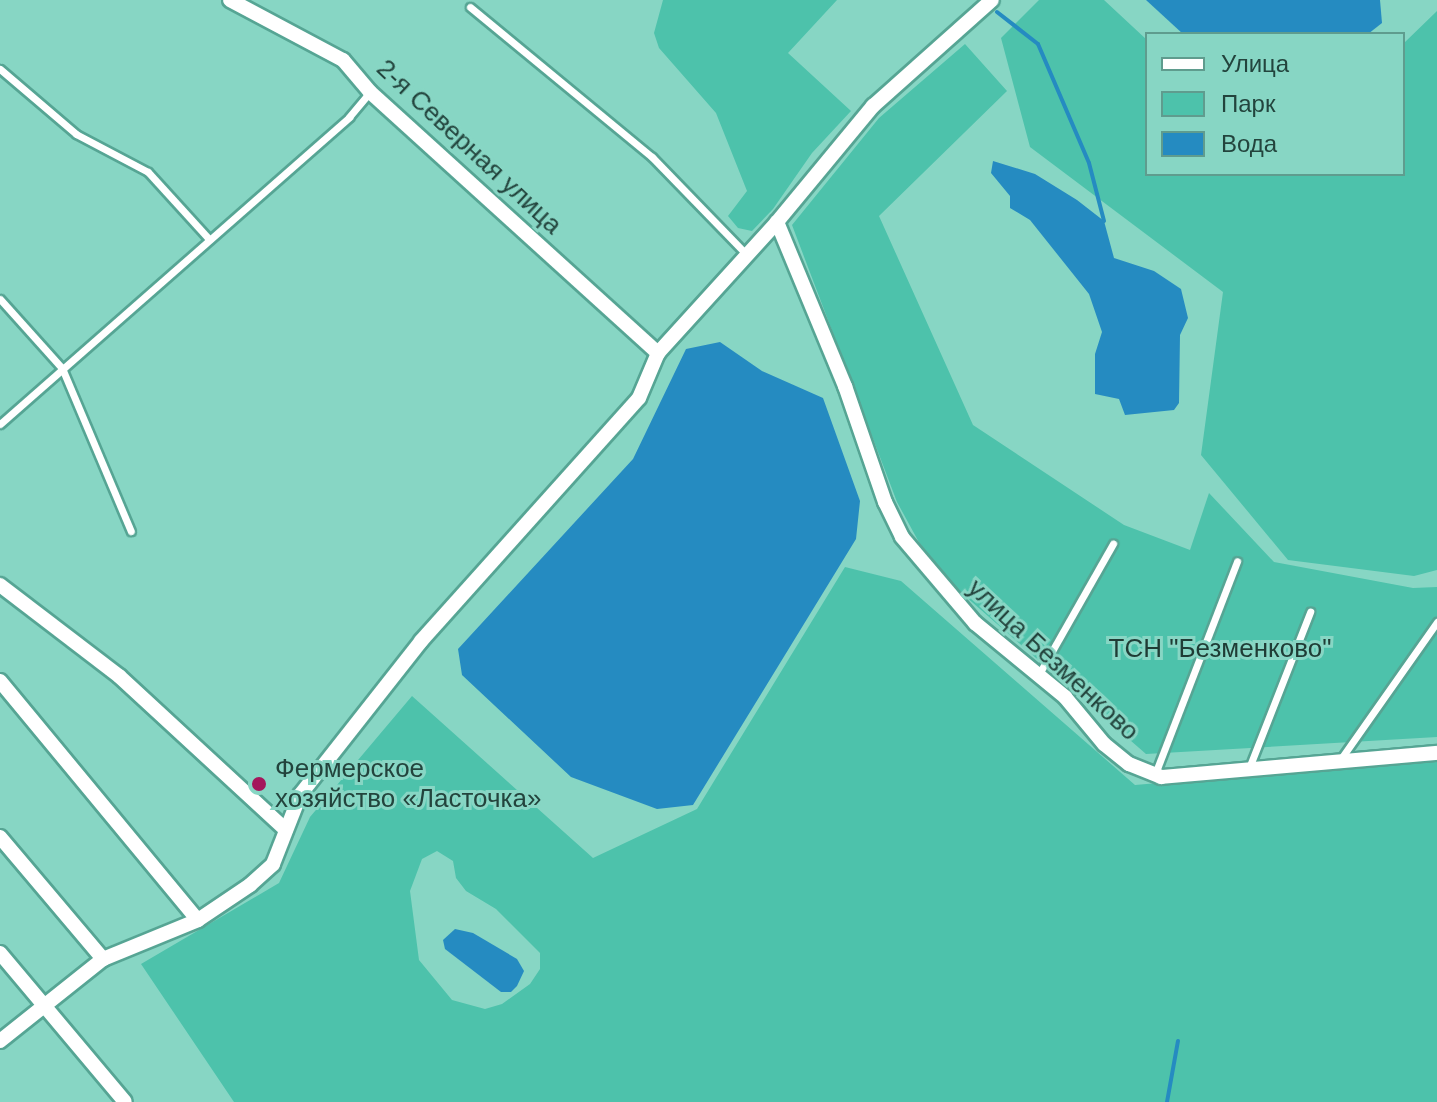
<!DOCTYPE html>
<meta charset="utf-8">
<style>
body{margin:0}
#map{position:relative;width:1437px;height:1102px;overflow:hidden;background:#87d6c4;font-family:Helvetica,sans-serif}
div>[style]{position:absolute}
.green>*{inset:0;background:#4dc2ab}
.water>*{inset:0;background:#258bc1}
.stream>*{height:4px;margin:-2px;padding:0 2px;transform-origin:2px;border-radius:2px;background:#258bc1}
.roads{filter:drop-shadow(2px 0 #56a594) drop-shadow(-2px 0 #56a594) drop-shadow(0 2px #56a594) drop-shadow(0 -2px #56a594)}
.service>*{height:7px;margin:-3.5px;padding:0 3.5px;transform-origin:3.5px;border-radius:3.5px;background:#fff}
.minor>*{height:14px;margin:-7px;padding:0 7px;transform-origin:7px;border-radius:7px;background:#fff}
.dots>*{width:22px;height:22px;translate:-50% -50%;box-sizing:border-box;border:4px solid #87d6c4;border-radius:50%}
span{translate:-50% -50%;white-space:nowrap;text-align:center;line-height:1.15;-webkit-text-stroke:6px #87d6c4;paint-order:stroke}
.street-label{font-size:26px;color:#23443d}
.park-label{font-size:26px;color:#1f3c35}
.poi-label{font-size:26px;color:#23443d}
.left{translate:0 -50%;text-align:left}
.legend{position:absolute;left:1145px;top:32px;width:260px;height:144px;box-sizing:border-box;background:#87d6c4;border:2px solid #5f9c8e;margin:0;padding:10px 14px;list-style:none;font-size:24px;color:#23443d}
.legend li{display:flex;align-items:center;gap:16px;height:40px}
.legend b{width:40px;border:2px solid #5f9c8e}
</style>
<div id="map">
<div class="green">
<i style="clip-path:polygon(663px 0,837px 0,788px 53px,851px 111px,812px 153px,773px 209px,752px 231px,738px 228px,728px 216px,747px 191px,716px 113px,659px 48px,654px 33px)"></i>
<i style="clip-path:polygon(1039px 0,1104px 0,1147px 40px,1147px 174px,1403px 174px,1403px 44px,1437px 11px,1437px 570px,1414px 576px,1288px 560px,1201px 455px,1223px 292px,1030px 147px,1001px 38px)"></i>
<i style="clip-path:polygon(965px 44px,1007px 91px,879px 216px,973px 425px,1124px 525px,1190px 550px,1209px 493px,1274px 562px,1413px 588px,1437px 587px,1437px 737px,1146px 754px,933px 568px,897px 502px,792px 225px,879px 118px)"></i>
<i style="clip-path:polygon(evenodd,845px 567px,901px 581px,1135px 785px,1437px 759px,1437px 1102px,234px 1102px,141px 964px,279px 883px,310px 817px,412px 696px,593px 858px,697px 809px,845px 567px,437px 851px,453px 861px,456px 878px,466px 891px,496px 909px,540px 953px,540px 969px,530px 984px,502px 1004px,485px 1009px,452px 1000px,419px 960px,410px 891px,422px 859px,437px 851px)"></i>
</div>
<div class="water">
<i style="clip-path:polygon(1146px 0,1380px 0,1382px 23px,1368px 34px,1183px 34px)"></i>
<i style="clip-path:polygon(993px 161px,1035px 174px,1077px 200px,1104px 221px,1114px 258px,1154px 271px,1181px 289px,1188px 318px,1180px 335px,1179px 403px,1174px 410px,1125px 415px,1119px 399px,1095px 394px,1095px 354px,1102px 332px,1089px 294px,1030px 220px,1010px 208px,1010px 196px,991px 173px)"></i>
<i style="clip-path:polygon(720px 342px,762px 371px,823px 398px,860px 501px,856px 539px,693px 805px,657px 809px,571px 777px,462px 675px,458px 649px,633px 459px,686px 349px)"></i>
<i style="clip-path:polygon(455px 929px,473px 933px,517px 959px,524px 971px,517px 986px,511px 992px,501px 992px,445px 949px,443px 940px)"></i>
</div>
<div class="stream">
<i style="left:997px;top:12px;width:52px;rotate:38deg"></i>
<i style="left:1038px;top:44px;width:129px;rotate:66.8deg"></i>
<i style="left:1089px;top:163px;width:60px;rotate:75.5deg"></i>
<i style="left:1167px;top:1102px;width:62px;rotate:-79.8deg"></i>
</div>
<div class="roads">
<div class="service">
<i style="left:470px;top:7px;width:236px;rotate:39.5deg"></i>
<i style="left:652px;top:157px;width:136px;rotate:45.9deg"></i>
<i style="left:0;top:69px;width:100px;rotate:40.5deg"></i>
<i style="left:76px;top:134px;width:81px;rotate:27.8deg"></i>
<i style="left:148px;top:172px;width:91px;rotate:47.7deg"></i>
<i style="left:0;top:299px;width:93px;rotate:48.1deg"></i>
<i style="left:62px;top:368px;width:177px;rotate:67.1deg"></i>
<i style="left:0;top:424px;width:465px;rotate:-41.3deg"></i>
<i style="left:349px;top:117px;width:33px;rotate:-50deg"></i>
<i style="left:1039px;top:674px;width:150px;rotate:-60.4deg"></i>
<i style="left:1340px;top:760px;width:169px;rotate:-54.9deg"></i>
<i style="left:1249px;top:768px;width:168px;rotate:-68.6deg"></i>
<i style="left:1155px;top:774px;width:228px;rotate:-68.9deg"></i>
</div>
<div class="minor">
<i style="left:230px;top:0;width:128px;rotate:28deg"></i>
<i style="left:343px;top:60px;width:42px;rotate:49.8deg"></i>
<i style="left:370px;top:92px;width:389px;rotate:42.2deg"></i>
<i style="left:777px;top:222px;width:178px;rotate:67.5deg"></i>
<i style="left:845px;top:386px;width:123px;rotate:71deg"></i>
<i style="left:885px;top:502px;width:39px;rotate:64deg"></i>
<i style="left:902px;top:537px;width:113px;rotate:49.7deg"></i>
<i style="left:975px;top:623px;width:117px;rotate:39.4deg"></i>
<i style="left:1065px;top:697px;width:61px;rotate:50.3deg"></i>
<i style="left:1104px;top:744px;width:32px;rotate:39deg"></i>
<i style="left:1129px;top:764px;width:35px;rotate:22deg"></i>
<i style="left:1161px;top:777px;width:277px;rotate:-5deg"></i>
<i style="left:0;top:585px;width:150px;rotate:37.4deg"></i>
<i style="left:119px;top:676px;width:227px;rotate:42.7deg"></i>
<i style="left:0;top:681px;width:310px;rotate:50.4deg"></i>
<i style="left:0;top:837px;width:160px;rotate:49.8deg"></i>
<i style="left:0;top:953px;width:194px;rotate:50deg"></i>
<i style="left:0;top:1041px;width:132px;rotate:-38.5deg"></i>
<i style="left:103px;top:959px;width:103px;rotate:-22.3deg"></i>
<i style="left:198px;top:920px;width:63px;rotate:-33.9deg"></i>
<i style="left:250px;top:885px;width:31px;rotate:-42deg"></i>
<i style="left:273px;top:864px;width:74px;rotate:-68.6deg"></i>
<i style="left:300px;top:795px;width:196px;rotate:-51.8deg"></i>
<i style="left:421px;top:641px;width:326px;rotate:-48.1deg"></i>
<i style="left:639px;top:398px;width:49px;rotate:-67.1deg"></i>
<i style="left:658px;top:353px;width:177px;rotate:-47.7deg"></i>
<i style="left:777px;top:222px;width:151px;rotate:-50.4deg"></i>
<i style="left:873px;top:106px;width:159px;rotate:-41.7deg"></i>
</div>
</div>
<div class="dots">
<i style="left:259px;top:784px;background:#a4175c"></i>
</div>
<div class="street-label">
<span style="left:469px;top:147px;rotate:43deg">2-я Северная улица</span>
<span style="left:1053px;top:660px;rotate:43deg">улица Безменково</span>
</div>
<div class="park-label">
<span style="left:1220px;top:649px">ТСН "Безменково"</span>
</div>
<div class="poi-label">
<span class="left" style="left:275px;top:784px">Фермерское<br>хозяйство «Ласточка»</span>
</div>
<ul class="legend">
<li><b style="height:10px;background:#fff"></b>Улица</li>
<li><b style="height:22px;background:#4dc2ab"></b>Парк</li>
<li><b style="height:22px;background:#258bc1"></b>Вода</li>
</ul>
</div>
